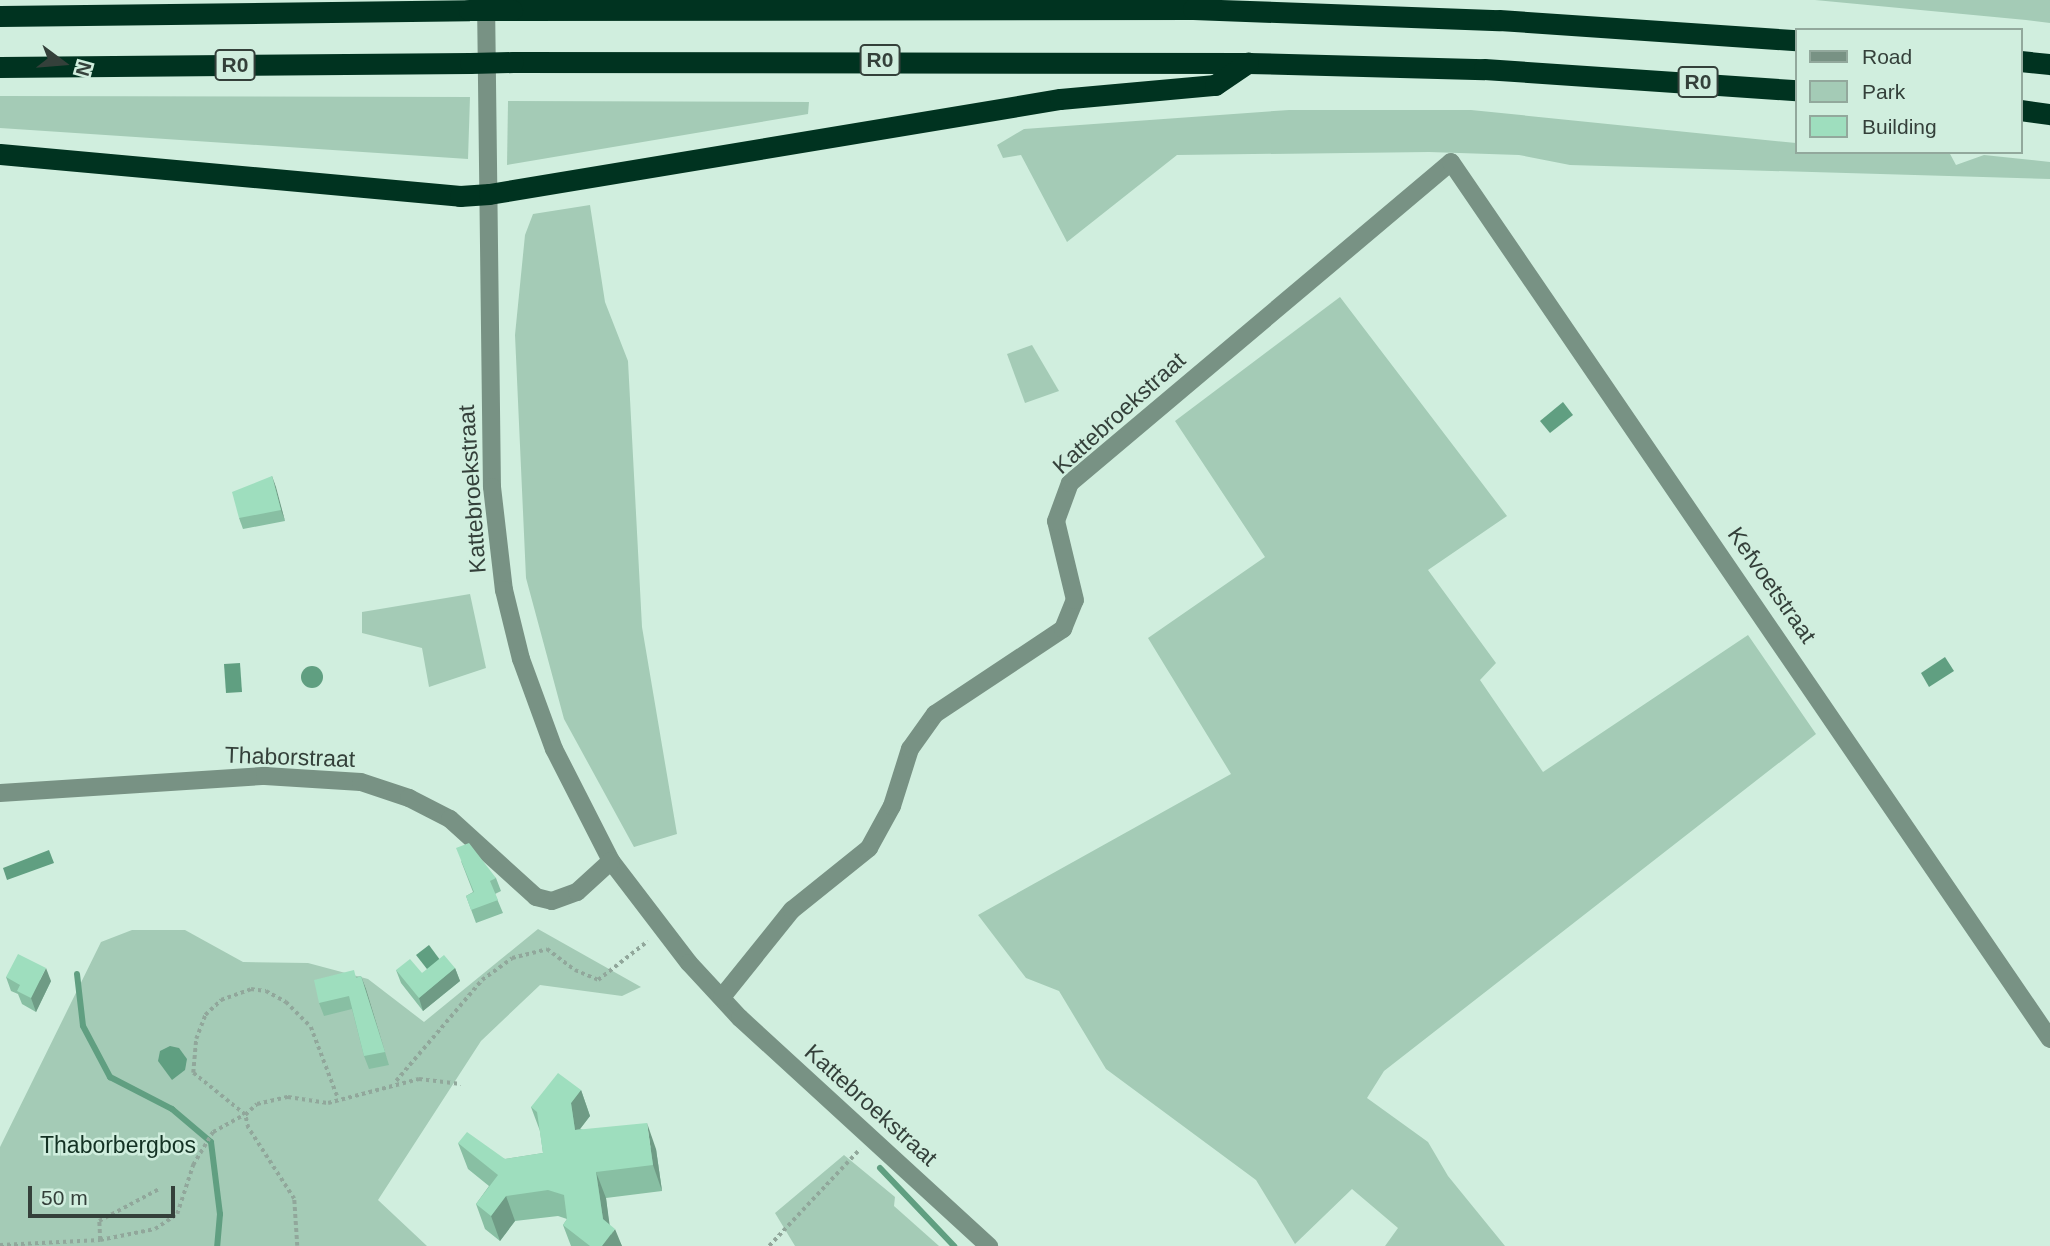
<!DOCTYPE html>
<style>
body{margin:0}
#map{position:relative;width:2050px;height:1246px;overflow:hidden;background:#d0eede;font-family:Helvetica,sans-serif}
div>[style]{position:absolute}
.green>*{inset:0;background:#a4cbb6}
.water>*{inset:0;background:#609f81}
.round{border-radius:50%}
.stream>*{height:6px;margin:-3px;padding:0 3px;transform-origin:3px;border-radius:3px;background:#609f81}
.path>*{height:3.5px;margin-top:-1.75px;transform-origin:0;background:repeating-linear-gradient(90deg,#91a79b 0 3.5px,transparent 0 7px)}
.minor>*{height:18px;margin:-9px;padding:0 9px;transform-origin:9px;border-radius:9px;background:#789284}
.highway>*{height:21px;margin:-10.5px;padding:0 10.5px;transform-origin:10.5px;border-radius:10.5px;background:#003320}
.highway-bridge>*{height:21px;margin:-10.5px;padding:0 10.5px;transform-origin:10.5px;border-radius:10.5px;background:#003320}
.wall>*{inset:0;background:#88bfa3}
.shaded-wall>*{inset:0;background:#6f9b85}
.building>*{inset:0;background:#9edebe}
span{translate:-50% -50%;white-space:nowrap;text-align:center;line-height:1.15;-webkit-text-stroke:5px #d0eede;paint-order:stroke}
.shield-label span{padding:2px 5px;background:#d0eede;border:2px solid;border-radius:5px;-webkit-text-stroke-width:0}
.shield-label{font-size:21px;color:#34403a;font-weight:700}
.street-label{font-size:23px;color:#34403a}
.park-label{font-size:23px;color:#133123}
.legend{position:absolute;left:1795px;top:28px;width:228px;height:126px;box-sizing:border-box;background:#d0eede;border:2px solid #92a89c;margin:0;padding:9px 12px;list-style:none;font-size:21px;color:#34403a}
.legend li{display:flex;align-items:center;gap:14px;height:35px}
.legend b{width:35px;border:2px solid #92a89c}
.north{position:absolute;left:28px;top:28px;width:70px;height:70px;-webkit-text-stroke:5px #d0eede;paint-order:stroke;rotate:106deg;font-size:19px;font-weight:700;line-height:28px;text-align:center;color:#34403a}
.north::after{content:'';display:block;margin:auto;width:24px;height:32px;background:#34403a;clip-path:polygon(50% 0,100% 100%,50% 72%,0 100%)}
.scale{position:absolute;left:28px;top:1186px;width:147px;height:32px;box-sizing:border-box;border:4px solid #34403a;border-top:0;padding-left:9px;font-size:21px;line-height:24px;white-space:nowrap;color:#34403a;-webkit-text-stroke:5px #d0eede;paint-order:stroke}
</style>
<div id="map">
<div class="green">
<i style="clip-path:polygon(1815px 0,2050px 0,2050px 23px,2026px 20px)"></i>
<i style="clip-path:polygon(0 96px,470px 97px,468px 159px,0 128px)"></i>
<i style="clip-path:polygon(508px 101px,809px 102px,808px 114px,507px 165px)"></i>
<i style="clip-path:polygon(1289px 110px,1471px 110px,1796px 143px,1796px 152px,1949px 152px,1956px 165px,1984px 155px,2050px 162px,2050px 179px,1570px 165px,1519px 155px,1429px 152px,1177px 155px,1067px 242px,1021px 155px,1003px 158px,997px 145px,1024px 129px)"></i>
<i style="clip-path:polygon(590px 205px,605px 302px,628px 361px,642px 627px,677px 834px,634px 847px,564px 719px,526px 578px,515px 335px,525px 235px,533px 214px)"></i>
<i style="clip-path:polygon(1340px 297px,1507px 516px,1428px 570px,1496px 663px,1480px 680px,1543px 772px,1748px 635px,1816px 734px,1384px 1071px,1367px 1098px,1428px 1142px,1448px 1176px,1505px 1246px,1385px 1246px,1398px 1228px,1352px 1189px,1295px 1244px,1256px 1180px,1106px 1069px,1059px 991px,1026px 978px,978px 915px,1231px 774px,1148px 638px,1265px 557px,1175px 421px)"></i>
<i style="clip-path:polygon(1032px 345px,1059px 391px,1025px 403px,1007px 354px)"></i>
<i style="clip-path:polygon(470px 594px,486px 668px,429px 687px,422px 648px,362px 633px,362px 612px)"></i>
<i style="clip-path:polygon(538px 929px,641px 987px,622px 996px,540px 985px,481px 1041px,378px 1200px,427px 1246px,0 1246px,0 1147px,101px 942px,132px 930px,185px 930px,243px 962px,308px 963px,368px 979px,424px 1022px)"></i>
<i style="clip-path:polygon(844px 1155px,895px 1197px,894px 1206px,939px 1246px,795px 1246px,775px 1213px)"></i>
</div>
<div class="water">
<i style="clip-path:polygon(1563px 402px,1573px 415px,1550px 433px,1540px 421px)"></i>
<i style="clip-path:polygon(1945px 657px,1954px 671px,1929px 687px,1921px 673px)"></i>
<i style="clip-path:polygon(240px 663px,242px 692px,226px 693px,224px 664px)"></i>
<i class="round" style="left:301px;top:666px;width:22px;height:22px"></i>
<i style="clip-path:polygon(49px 850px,54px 863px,7px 880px,3px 868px)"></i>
<i style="clip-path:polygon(429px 945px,446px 968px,434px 978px,416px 955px)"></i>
<i style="clip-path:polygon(170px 1046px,179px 1048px,187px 1059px,185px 1070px,172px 1080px,158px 1061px,160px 1051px)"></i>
</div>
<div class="stream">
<i style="left:77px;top:974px;width:52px;rotate:83.4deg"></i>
<i style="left:83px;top:1026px;width:58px;rotate:62.1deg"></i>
<i style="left:110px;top:1077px;width:70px;rotate:27.3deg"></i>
<i style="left:172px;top:1109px;width:51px;rotate:40.2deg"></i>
<i style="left:211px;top:1142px;width:73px;rotate:82.9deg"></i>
<i style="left:220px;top:1214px;width:32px;rotate:95deg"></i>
<i style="left:880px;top:1168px;width:108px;rotate:46.5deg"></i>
</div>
<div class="path">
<i style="left:396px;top:1081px;width:133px;rotate:-49.6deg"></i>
<i style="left:482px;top:980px;width:37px;rotate:-36deg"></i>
<i style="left:512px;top:958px;width:36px;rotate:-14deg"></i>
<i style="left:547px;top:949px;width:35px;rotate:37deg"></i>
<i style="left:575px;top:970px;width:25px;rotate:23deg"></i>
<i style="left:598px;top:980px;width:63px;rotate:-38deg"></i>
<i style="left:245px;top:1115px;width:67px;rotate:-141.1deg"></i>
<i style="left:193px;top:1073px;width:34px;rotate:-85deg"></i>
<i style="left:196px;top:1039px;width:26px;rotate:-69deg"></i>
<i style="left:205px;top:1015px;width:22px;rotate:-43deg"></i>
<i style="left:221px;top:1000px;width:32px;rotate:-20deg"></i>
<i style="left:251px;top:989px;width:15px;rotate:8deg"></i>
<i style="left:266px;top:991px;width:23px;rotate:29deg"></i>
<i style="left:286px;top:1002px;width:35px;rotate:45deg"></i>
<i style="left:311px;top:1027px;width:76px;rotate:69.2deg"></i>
<i style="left:100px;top:1240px;width:19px;rotate:-93deg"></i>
<i style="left:99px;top:1221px;width:68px;rotate:-28.1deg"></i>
<i style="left:0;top:1245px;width:100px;rotate:-2.9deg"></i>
<i style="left:100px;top:1240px;width:56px;rotate:-11.3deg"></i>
<i style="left:155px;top:1229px;width:27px;rotate:-34deg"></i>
<i style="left:177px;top:1214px;width:52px;rotate:-71.9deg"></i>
<i style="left:193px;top:1165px;width:39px;rotate:-59deg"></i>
<i style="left:213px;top:1132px;width:35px;rotate:-29deg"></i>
<i style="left:297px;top:1246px;width:47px;rotate:-93.7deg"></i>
<i style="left:294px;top:1199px;width:85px;rotate:-122.9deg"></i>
<i style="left:248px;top:1128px;width:13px;rotate:-103deg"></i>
<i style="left:245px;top:1115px;width:16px;rotate:-43deg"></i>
<i style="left:257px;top:1104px;width:32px;rotate:-13deg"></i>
<i style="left:288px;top:1097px;width:40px;rotate:8.5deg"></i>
<i style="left:328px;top:1103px;width:94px;rotate:-14.8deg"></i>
<i style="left:419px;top:1079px;width:42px;rotate:6.8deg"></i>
<i style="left:769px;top:1246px;width:133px;rotate:-46.8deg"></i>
</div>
<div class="minor">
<i style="left:486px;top:0;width:487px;rotate:89.3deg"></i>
<i style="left:492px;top:487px;width:104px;rotate:83.4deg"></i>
<i style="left:504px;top:590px;width:71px;rotate:76.2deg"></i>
<i style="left:521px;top:659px;width:96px;rotate:69.9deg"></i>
<i style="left:554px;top:749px;width:126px;rotate:63deg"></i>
<i style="left:611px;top:861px;width:128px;rotate:52.6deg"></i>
<i style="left:689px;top:963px;width:75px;rotate:47.2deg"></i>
<i style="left:740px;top:1018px;width:338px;rotate:42.5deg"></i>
<i style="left:0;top:793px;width:266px;rotate:-3.7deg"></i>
<i style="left:265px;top:776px;width:96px;rotate:3.6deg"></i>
<i style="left:361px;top:782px;width:51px;rotate:18.4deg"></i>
<i style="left:409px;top:798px;width:46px;rotate:27.1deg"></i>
<i style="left:450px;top:819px;width:116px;rotate:42.2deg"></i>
<i style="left:536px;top:897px;width:16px;rotate:14deg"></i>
<i style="left:552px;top:901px;width:27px;rotate:-20deg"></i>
<i style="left:577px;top:892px;width:46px;rotate:-42.4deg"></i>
<i style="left:722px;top:997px;width:112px;rotate:-51.2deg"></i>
<i style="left:792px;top:910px;width:99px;rotate:-38.8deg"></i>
<i style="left:869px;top:848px;width:48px;rotate:-61.3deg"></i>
<i style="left:892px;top:806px;width:60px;rotate:-72.5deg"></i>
<i style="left:910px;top:749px;width:43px;rotate:-54.5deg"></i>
<i style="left:935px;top:714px;width:154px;rotate:-33.6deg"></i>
<i style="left:1063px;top:629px;width:31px;rotate:-68deg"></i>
<i style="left:1075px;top:600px;width:81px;rotate:-103.5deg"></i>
<i style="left:1056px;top:521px;width:40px;rotate:-69.8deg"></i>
<i style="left:1070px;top:483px;width:498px;rotate:-40.1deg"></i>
<i style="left:1451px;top:162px;width:1062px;rotate:55.67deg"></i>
</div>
<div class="highway">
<i style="left:512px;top:10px;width:681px;rotate:-0.08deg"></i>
<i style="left:1193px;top:9px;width:306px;rotate:2.1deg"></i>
<i style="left:1499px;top:20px;width:298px;rotate:3.9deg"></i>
<i style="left:0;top:16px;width:469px;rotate:-0.7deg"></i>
<i style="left:2020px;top:61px;width:30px;rotate:6deg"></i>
<i style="left:513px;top:62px;width:735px;rotate:0.08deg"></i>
<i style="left:1248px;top:63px;width:236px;rotate:1.5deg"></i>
<i style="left:1484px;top:69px;width:313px;rotate:3.9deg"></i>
<i style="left:0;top:67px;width:470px;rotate:-0.5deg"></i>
<i style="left:2020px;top:110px;width:30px;rotate:8deg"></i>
<i style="left:0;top:154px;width:462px;rotate:5.2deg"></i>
<i style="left:460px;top:196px;width:29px;rotate:-4deg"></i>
<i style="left:489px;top:194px;width:579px;rotate:-9.45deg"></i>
<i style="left:1060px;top:99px;width:156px;rotate:-5.2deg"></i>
<i style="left:1215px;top:85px;width:40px;rotate:-34deg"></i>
</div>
<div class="highway-bridge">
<i style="left:469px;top:10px;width:43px"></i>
<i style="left:470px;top:63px;width:43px;rotate:-1.3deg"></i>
</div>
<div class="wall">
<i style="clip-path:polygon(272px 476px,285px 521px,243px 529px,239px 518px)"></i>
<i style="clip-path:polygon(461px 861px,496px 878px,501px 891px,495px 894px,503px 913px,476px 923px,466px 896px,473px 892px)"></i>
<i style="clip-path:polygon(455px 968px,460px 981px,423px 1011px,401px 983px,396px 970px,422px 973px)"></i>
<i style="clip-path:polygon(361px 976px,389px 1065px,369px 1069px,364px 1056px,352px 1009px,324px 1016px,319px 1003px,357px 977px)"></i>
<i style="clip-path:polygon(6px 977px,51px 981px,36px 1012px,22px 1004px,18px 994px,11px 991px)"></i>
<i style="clip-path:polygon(581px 1090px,590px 1116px,580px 1129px,656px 1149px,662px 1191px,606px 1198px,609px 1224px,622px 1246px,571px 1246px,563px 1225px,567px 1219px,558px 1216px,515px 1221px,500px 1241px,485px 1229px,476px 1204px,489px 1186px,468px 1169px,458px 1143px,505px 1159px,543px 1153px,540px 1131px,531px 1107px)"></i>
</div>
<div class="shaded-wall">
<i style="clip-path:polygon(272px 476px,276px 487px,285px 521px,281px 510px)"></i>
<i style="clip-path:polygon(46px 968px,51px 981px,36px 1012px,31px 998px)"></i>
<i style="clip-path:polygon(455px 968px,460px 981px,423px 1011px,419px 998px)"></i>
<i style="clip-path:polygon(361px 976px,366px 989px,389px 1065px,385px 1052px)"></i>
<i style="clip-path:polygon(581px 1090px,590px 1116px,580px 1129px,575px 1130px,571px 1103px)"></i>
<i style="clip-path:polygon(647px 1123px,656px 1149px,662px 1191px,653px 1165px)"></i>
<i style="clip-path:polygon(596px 1172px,606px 1198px,611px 1235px,615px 1229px,622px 1246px,602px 1246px,603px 1219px)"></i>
<i style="clip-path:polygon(506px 1196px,515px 1221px,500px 1241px,491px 1216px)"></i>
</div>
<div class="building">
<i style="clip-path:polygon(272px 476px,281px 510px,239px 518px,232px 492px)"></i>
<i style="clip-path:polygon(469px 843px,496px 878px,490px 881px,498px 900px,471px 910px,466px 896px,474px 892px,456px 848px)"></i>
<i style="clip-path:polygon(18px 954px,46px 968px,31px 998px,17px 991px,20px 985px,6px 977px)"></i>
<i style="clip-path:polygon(444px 955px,455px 968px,419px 998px,396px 970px,410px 959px,422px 973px)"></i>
<i style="clip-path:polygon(354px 970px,356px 978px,361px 976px,385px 1052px,364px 1056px,349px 996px,319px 1003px,314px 980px)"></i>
<i style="clip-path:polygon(558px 1073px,581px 1090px,571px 1103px,575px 1130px,647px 1123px,653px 1165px,596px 1172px,603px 1219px,615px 1229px,602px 1246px,590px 1246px,563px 1225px,567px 1219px,564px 1195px,548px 1190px,506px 1196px,491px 1216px,476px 1204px,498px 1175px,458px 1143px,467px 1132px,505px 1159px,543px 1153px,537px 1112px,531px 1107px)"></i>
</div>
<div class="shield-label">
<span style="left:880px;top:60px">R0</span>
<span style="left:235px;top:65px">R0</span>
<span style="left:1698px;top:82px">R0</span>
</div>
<div class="street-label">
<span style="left:1119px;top:413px;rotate:-42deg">Kattebroekstraat</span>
<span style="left:472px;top:489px;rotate:-94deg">Kattebroekstraat</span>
<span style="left:1772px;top:585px;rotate:55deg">Kefvoetstraat</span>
<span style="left:290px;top:757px;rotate:2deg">Thaborstraat</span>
<span style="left:871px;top:1105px;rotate:42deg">Kattebroekstraat</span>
</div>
<div class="park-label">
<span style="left:118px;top:1145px">Thaborbergbos</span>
</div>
<ul class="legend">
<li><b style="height:9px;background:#789284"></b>Road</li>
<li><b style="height:19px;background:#a4cbb6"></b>Park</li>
<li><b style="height:19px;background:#9edebe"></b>Building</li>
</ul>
<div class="north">N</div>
<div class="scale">50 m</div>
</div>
